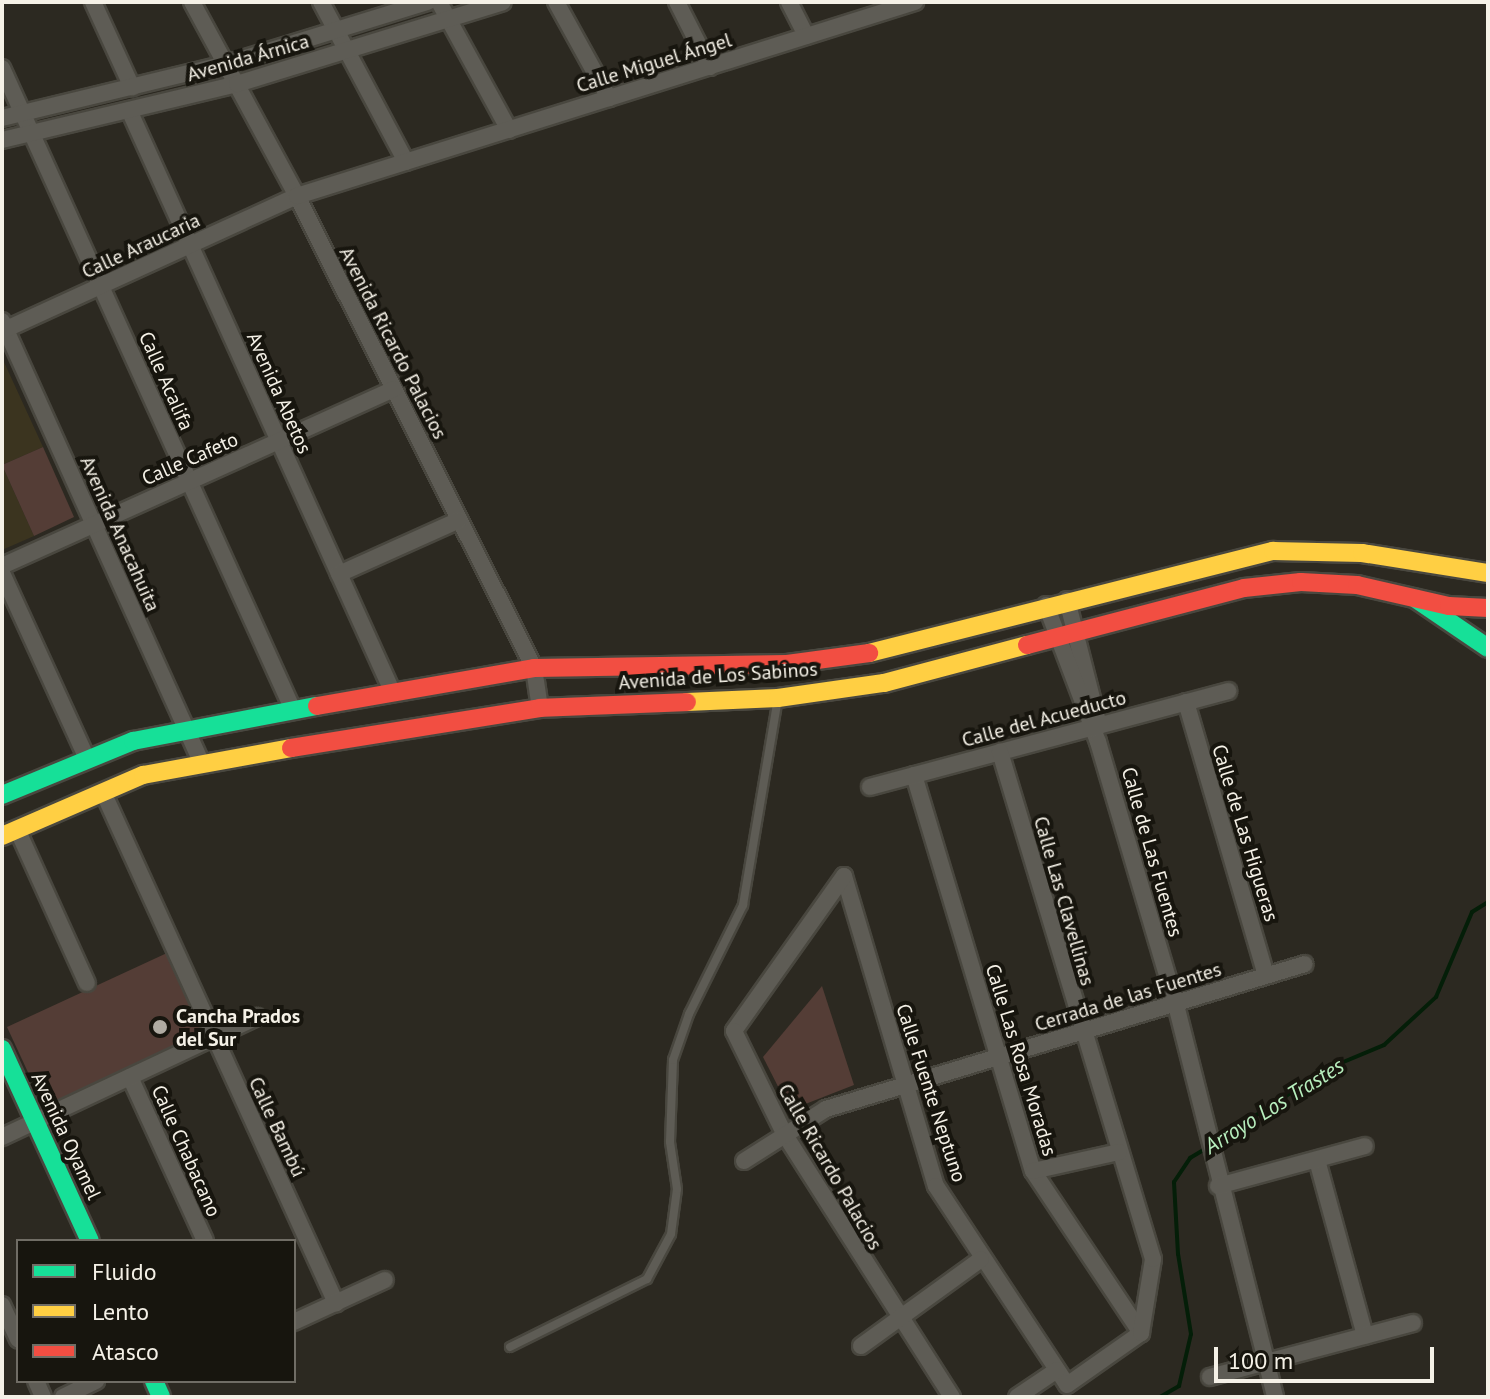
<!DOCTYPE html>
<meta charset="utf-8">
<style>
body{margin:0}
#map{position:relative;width:1490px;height:1399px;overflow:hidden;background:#2c2921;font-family:"PT Sans",sans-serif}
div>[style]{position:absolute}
.built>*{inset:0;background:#3b341f}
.green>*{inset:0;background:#543d36}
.stream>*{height:4px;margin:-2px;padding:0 2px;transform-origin:2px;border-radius:2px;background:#041e08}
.roads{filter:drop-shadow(2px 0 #49473f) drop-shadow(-2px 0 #49473f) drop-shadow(0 2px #49473f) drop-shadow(0 -2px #49473f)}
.lane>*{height:8px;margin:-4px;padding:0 4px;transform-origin:4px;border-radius:4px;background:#5e5c55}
.street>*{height:16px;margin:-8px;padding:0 8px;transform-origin:8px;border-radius:8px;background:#5e5c55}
.fast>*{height:18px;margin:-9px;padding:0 9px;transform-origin:9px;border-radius:9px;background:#16e098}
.slow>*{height:18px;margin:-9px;padding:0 9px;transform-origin:9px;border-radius:9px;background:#ffcf43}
.jam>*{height:18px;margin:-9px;padding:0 9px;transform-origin:9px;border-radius:9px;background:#f24e42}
.dots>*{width:22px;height:22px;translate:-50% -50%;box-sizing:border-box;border:4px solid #17150e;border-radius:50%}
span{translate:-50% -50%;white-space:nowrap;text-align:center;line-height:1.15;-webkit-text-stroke:8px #17150e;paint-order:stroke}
.street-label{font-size:20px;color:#f5f1e7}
.poi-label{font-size:20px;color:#f5f1e7;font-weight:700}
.left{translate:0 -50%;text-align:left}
.water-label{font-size:22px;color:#b7eebd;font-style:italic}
.frame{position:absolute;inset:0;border:4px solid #f5f1e7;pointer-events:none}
.legend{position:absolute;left:16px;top:1239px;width:280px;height:144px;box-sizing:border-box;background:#17150e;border:2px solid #706d65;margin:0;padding:10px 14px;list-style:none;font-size:24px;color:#f5f1e7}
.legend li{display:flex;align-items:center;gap:16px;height:40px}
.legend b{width:40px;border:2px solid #706d65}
.scale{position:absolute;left:1214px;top:1347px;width:220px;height:36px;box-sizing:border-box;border:4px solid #f5f1e7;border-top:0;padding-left:10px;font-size:24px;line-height:28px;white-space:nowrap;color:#f5f1e7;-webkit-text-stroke:6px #17150e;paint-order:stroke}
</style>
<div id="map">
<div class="built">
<i style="clip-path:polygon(4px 362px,43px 447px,2px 465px,34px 536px,2px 550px,2px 363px)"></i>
</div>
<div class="green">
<i style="clip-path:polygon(43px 447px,74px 517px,34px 536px,2px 465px)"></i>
<i style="clip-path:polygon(167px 953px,205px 1035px,45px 1109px,7px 1027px)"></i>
<i style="clip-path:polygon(822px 986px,854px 1085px,790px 1110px,763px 1057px)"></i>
</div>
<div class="stream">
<i style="left:1215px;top:1142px;width:136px;rotate:-33deg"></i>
<i style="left:1329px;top:1068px;width:60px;rotate:-22.7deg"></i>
<i style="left:1384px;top:1045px;width:71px;rotate:-42.7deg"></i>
<i style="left:1436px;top:997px;width:92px;rotate:-67deg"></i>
<i style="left:1472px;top:912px;width:19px;rotate:-32deg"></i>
<i style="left:1160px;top:1397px;width:22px;rotate:-30deg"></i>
<i style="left:1179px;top:1386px;width:53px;rotate:-77deg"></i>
<i style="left:1191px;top:1334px;width:81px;rotate:-99.2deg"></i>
<i style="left:1178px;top:1254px;width:72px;rotate:-93.2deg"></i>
<i style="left:1174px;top:1182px;width:29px;rotate:-56deg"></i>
<i style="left:1190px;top:1158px;width:21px;rotate:-31deg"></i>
</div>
<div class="roads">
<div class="lane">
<i style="left:510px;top:1347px;width:153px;rotate:-26.4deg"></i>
<i style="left:647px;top:1279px;width:51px;rotate:-61.9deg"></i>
<i style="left:671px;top:1234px;width:45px;rotate:-82.4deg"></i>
<i style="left:677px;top:1189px;width:48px;rotate:-98.5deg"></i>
<i style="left:670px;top:1142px;width:82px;rotate:-87.9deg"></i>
<i style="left:673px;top:1060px;width:49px;rotate:-70.8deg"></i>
<i style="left:689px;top:1014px;width:122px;rotate:-63.6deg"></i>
<i style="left:743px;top:905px;width:209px;rotate:-80.4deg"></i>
</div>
<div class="street">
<i style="left:93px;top:2px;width:94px;rotate:65.4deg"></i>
<i style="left:192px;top:2px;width:221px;rotate:61.6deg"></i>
<i style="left:297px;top:196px;width:528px;rotate:63.34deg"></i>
<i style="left:534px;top:668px;width:40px;rotate:81.5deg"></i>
<i style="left:321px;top:2px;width:181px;rotate:62deg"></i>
<i style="left:439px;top:2px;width:146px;rotate:61.3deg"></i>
<i style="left:556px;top:2px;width:110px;rotate:61.1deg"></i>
<i style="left:677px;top:2px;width:73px;rotate:63.1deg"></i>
<i style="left:789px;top:2px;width:38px;rotate:63deg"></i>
<i style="left:2px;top:68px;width:705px;rotate:65.62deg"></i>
<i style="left:129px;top:110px;width:640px;rotate:65.64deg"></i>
<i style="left:2px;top:118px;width:230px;rotate:-13.6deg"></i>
<i style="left:226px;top:64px;width:211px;rotate:-17.1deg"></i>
<i style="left:2px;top:140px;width:242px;rotate:-13.4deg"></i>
<i style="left:237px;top:84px;width:278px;rotate:-17.1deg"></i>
<i style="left:2px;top:321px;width:485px;rotate:65.7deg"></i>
<i style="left:2px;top:331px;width:324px;rotate:-24.6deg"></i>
<i style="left:297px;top:196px;width:648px;rotate:-17.43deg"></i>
<i style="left:2px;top:566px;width:430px;rotate:-24.3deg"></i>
<i style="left:2px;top:573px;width:205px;rotate:65.4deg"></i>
<i style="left:339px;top:574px;width:132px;rotate:-24.2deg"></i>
<i style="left:1067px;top:600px;width:130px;rotate:75.7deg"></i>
<i style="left:1046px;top:605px;width:147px;rotate:69.2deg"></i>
<i style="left:1098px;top:742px;width:274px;rotate:73.5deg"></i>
<i style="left:1176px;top:1005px;width:404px;rotate:75.8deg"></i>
<i style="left:1186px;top:702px;width:284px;rotate:73.7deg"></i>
<i style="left:914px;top:775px;width:413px;rotate:73.3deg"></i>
<i style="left:1033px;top:1171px;width:195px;rotate:56.3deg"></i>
<i style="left:870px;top:787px;width:371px;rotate:-15deg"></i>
<i style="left:103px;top:792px;width:562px;rotate:65.49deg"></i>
<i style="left:17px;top:829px;width:169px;rotate:65.6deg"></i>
<i style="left:844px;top:876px;width:323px;rotate:73.5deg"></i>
<i style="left:936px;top:1186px;width:238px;rotate:56.6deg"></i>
<i style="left:1067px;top:1385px;width:90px;rotate:-35.1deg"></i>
<i style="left:1141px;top:1333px;width:75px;rotate:-80.8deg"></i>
<i style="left:1153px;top:1259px;width:530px;rotate:-106.79deg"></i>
<i style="left:844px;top:876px;width:190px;rotate:125.4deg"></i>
<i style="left:734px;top:1031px;width:116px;rotate:63.9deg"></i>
<i style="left:785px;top:1135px;width:311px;rotate:57.5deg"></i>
<i style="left:130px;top:1077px;width:180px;rotate:65.4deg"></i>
<i style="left:2px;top:1137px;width:282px;rotate:-25.2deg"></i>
<i style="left:1317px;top:1160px;width:182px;rotate:74.7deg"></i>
<i style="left:744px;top:1161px;width:97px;rotate:-32.4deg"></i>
<i style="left:826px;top:1109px;width:500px;rotate:-16.84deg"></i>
<i style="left:1033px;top:1171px;width:88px;rotate:-12.5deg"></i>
<i style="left:1218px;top:1186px;width:152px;rotate:-15.2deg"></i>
<i style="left:2px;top:1305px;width:38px;rotate:65deg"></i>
<i style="left:294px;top:1322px;width:100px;rotate:-24.8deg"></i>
<i style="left:861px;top:1346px;width:148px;rotate:-35.9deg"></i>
<i style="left:1210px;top:1377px;width:210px;rotate:-14.9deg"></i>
<i style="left:36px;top:1381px;width:17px;rotate:66deg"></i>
<i style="left:63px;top:1397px;width:37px;rotate:-26deg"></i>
<i style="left:1017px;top:1397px;width:48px;rotate:-34deg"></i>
</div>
<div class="fast">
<i style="left:1416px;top:599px;width:87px;rotate:34.2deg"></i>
<i style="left:2px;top:795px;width:142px;rotate:-22.4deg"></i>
<i style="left:133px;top:741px;width:187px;rotate:-10.8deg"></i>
<i style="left:2px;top:1049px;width:211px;rotate:65.4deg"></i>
<i style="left:154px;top:1381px;width:17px;rotate:66deg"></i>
</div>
<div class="slow">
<i style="left:869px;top:653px;width:417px;rotate:-14.2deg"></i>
<i style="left:1273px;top:551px;width:89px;rotate:1.3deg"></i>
<i style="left:1362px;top:553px;width:128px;rotate:9deg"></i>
<i style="left:687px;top:702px;width:91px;rotate:-2.5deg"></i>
<i style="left:778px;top:698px;width:107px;rotate:-8.1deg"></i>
<i style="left:884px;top:683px;width:148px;rotate:-14.9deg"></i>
<i style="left:2px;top:836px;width:154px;rotate:-23.4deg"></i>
<i style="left:143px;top:775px;width:150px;rotate:-10.3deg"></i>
</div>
<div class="jam">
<i style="left:1027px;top:645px;width:224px;rotate:-14.7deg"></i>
<i style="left:1244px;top:588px;width:57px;rotate:-6deg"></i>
<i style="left:1301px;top:582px;width:56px;rotate:3.1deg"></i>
<i style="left:1357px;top:585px;width:94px;rotate:12.9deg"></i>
<i style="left:1449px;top:606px;width:39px;rotate:3deg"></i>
<i style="left:317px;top:706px;width:220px;rotate:-9.9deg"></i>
<i style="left:534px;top:668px;width:253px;rotate:-0.9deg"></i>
<i style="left:787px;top:664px;width:83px;rotate:-7.6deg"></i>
<i style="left:291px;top:748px;width:252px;rotate:-9.1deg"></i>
<i style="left:540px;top:708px;width:147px;rotate:-2.3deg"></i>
</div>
</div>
<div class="dots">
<i style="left:160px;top:1027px;background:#afaba2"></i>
</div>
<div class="street-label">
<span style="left:248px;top:58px;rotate:-16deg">Avenida Árnica</span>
<span style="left:654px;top:63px;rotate:-17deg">Calle Miguel Ángel</span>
<span style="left:141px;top:246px;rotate:-25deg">Calle Araucaria</span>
<span style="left:393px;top:343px;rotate:63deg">Avenida Ricardo Palacios</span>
<span style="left:166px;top:381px;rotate:66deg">Calle Acalifa</span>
<span style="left:279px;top:393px;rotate:66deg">Avenida Abetos</span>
<span style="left:190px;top:459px;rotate:-24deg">Calle Cafeto</span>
<span style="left:120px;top:534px;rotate:66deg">Avenida Anacahuita</span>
<span style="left:718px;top:676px;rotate:-4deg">Avenida de Los Sabinos</span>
<span style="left:1044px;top:719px;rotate:-15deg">Calle del Acueducto</span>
<span style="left:1245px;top:833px;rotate:73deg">Calle de Las Higueras</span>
<span style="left:1152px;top:852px;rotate:74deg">Calle de Las Fuentes</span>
<span style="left:1064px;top:901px;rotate:74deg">Calle Las Clavellinas</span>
<span style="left:1128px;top:997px;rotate:-17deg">Cerrada de las Fuentes</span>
<span style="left:1021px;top:1060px;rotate:73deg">Calle Las Rosa Moradas</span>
<span style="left:931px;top:1093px;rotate:72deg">Calle Fuente Neptuno</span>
<span style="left:277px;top:1127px;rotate:65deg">Calle Bambú</span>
<span style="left:66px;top:1136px;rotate:65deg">Avenida Oyamel</span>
<span style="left:186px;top:1151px;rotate:66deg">Calle Chabacano</span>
<span style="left:830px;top:1167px;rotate:60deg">Calle Ricardo Palacios</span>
</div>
<div class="poi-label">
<span class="left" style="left:176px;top:1028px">Cancha Prados<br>del Sur</span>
</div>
<div class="water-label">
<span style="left:1274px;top:1106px;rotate:-32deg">Arroyo Los Trastes</span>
</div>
<div class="frame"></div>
<ul class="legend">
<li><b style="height:10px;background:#16e098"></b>Fluido</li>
<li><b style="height:10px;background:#ffcf43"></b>Lento</li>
<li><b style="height:10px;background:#f24e42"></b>Atasco</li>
</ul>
<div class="scale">100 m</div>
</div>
